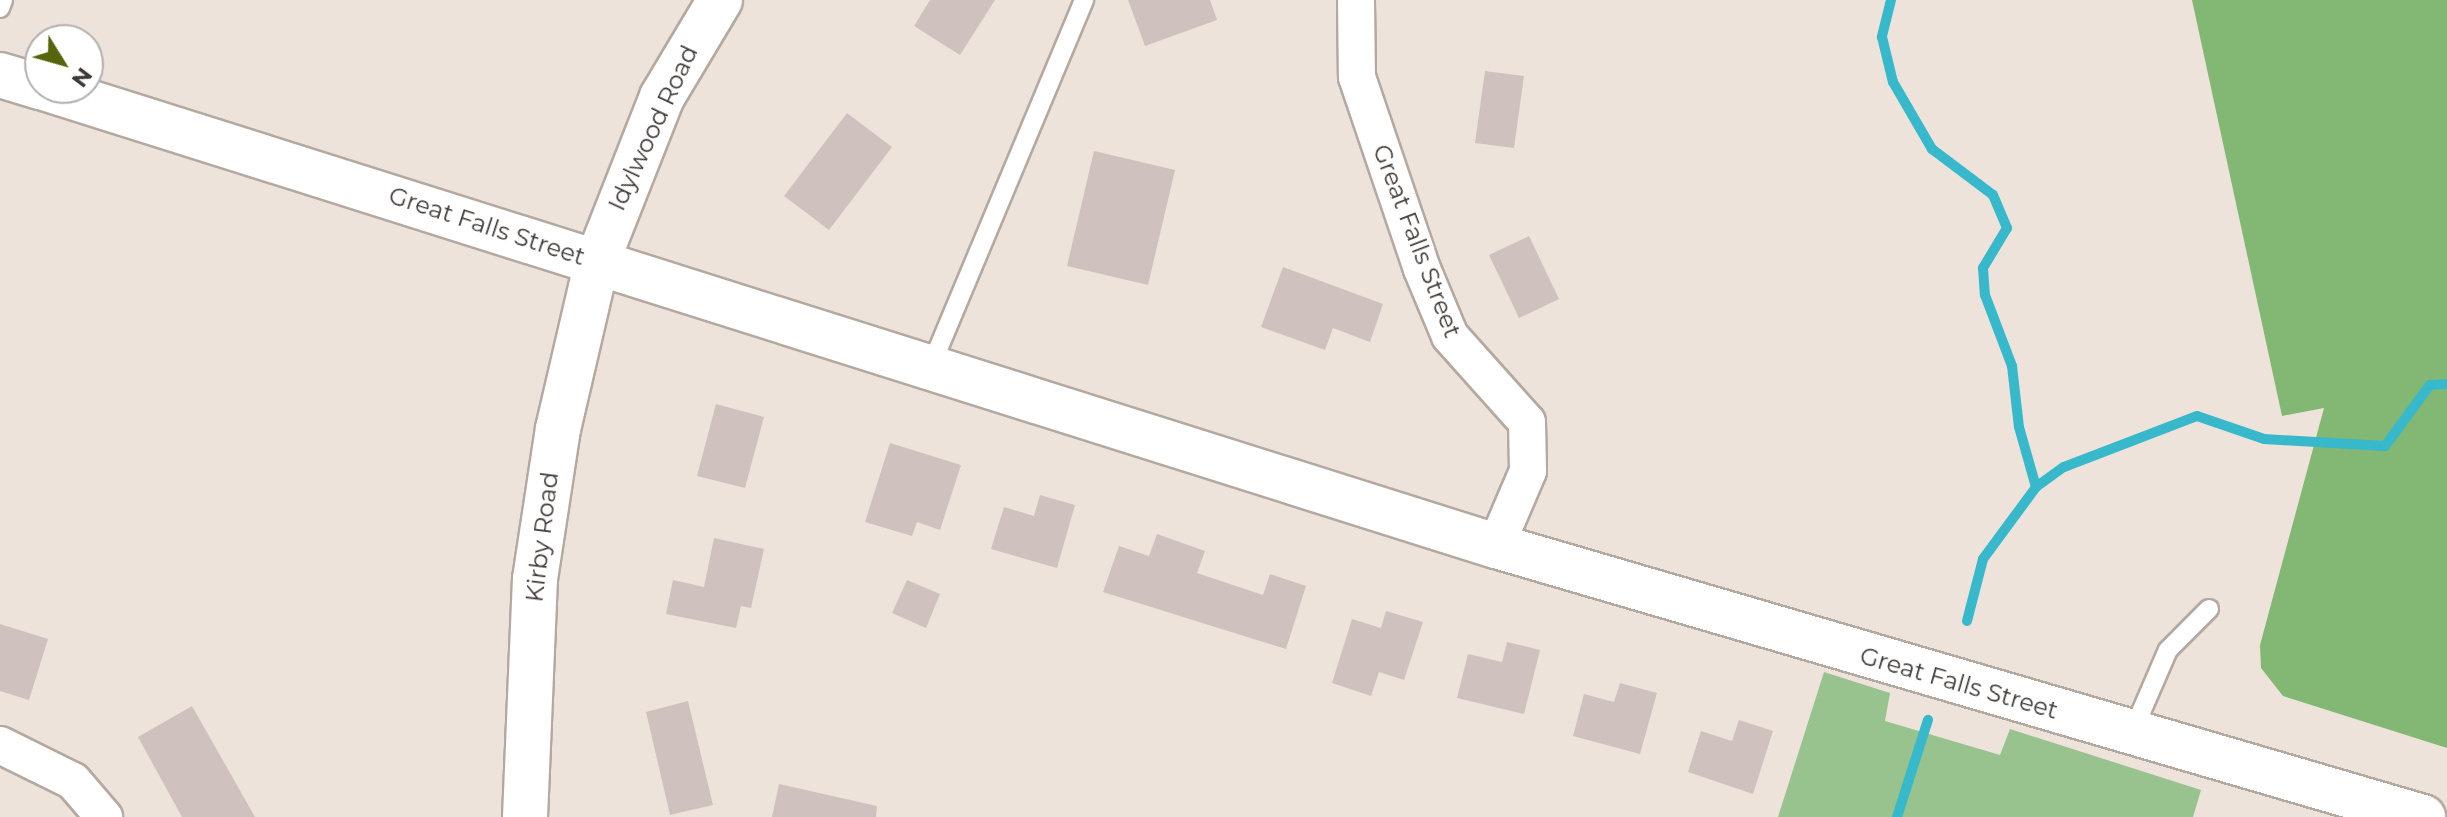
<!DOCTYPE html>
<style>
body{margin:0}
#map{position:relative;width:2447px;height:817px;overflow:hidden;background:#eee3db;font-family:Montserrat,sans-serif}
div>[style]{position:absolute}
.green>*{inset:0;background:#98c28e}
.forest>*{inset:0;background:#82b874}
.stream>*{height:10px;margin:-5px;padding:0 5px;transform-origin:5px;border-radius:5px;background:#37b8cb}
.building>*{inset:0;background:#cfc1bd}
.roads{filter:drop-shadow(2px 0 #b4a9a1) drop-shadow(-2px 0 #b4a9a1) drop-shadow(0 2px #b4a9a1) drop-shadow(0 -2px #b4a9a1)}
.service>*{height:18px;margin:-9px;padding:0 9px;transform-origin:9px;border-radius:9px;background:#fff}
.minor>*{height:36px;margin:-18px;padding:0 18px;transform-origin:18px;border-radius:18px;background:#fff}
.secondary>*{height:44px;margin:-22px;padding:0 22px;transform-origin:22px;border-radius:22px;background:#fff}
span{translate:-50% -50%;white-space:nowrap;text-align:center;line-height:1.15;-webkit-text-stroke:7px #fff;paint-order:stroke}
.street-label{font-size:24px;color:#3e3936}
.north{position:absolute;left:24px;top:24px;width:80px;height:80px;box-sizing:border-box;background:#fff;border:2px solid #b2b0af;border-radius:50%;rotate:127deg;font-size:22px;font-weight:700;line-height:32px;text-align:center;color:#3e3936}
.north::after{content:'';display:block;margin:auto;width:28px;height:36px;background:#56650c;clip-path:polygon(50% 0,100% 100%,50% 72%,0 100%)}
</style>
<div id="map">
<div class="green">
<i style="clip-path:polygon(1824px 672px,1890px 693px,1885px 721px,2000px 755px,2010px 729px,2201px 790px,2193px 817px,1778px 817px)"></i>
</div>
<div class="forest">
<i style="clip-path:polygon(2192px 0,2447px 0,2447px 748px,2283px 696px,2261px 668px,2260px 645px,2324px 408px,2282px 416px)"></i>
</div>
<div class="stream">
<i style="left:1891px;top:0;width:38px;rotate:104deg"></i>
<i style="left:1882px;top:37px;width:46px;rotate:76.3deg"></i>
<i style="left:1893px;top:82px;width:78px;rotate:59.8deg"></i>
<i style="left:1932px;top:149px;width:76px;rotate:37deg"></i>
<i style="left:1993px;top:195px;width:36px;rotate:67deg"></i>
<i style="left:2007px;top:228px;width:47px;rotate:121deg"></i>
<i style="left:1983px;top:268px;width:27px;rotate:86deg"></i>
<i style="left:1985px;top:295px;width:76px;rotate:69.2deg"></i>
<i style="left:2012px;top:366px;width:61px;rotate:83.5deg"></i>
<i style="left:2019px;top:427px;width:62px;rotate:74.2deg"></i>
<i style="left:1967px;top:621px;width:64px;rotate:-75.5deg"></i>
<i style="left:1983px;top:559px;width:89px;rotate:-53.6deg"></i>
<i style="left:2036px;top:487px;width:34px;rotate:-36deg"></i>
<i style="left:2064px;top:467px;width:142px;rotate:-21deg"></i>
<i style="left:2197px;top:416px;width:71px;rotate:18.9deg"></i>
<i style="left:2264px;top:439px;width:121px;rotate:3.3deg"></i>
<i style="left:2385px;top:446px;width:76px;rotate:-53.6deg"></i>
<i style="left:2430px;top:385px;width:17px;rotate:-3deg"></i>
<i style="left:1897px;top:817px;width:102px;rotate:-72.3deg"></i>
</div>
<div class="building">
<i style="clip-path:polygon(930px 0,995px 0,960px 55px,914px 26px)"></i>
<i style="clip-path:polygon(1128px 0,1210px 0,1217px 20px,1145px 46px)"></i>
<i style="clip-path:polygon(1485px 71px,1524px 76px,1514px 148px,1475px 143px)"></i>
<i style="clip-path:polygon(847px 113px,892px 147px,829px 230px,784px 196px)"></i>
<i style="clip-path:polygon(1094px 151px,1175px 170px,1148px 285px,1067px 266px)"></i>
<i style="clip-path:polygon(1529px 236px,1559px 299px,1519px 318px,1489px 255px)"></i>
<i style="clip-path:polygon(1283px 267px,1383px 304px,1370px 342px,1333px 328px,1325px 350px,1261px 327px)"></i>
<i style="clip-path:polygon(716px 404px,764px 417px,745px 488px,697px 476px)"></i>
<i style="clip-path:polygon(890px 443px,961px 465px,940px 530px,917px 522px,912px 536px,865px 522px)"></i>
<i style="clip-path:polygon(1040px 495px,1075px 505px,1057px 568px,991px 549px,1004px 507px,1034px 516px)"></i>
<i style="clip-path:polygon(1157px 534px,1205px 551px,1197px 573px,1263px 595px,1270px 574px,1306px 586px,1286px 649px,1103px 592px,1119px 546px,1149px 556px)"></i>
<i style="clip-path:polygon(714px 538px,764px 549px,751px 608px,741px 606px,736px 628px,666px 614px,673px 580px,704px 587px)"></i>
<i style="clip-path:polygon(907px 580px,940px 594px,926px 628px,892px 613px)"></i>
<i style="clip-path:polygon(1386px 611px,1423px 622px,1404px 680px,1379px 672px,1371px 696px,1332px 683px,1352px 619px,1381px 628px)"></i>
<i style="clip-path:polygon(0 624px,48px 639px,29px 700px,0 691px)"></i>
<i style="clip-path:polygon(1507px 642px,1540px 650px,1524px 714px,1457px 698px,1468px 654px,1502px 662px)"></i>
<i style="clip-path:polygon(1620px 683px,1657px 693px,1640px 754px,1573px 736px,1584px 694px,1614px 702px)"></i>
<i style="clip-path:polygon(688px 701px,713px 805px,670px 815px,646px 712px)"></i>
<i style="clip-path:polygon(192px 706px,255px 817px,182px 817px,138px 737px)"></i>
<i style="clip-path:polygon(1739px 720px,1773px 731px,1753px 794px,1688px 772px,1701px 731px,1732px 741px)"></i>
<i style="clip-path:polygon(779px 784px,877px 806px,876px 817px,772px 817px)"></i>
</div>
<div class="roads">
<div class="service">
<i style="left:0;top:8px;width:9px;rotate:-69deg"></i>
<i style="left:931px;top:366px;width:397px;rotate:-67.3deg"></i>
<i style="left:2132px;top:733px;width:90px;rotate:-66.6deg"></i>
<i style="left:2168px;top:650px;width:58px;rotate:-45deg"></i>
</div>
<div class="minor">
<i style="left:1356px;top:0;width:77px;rotate:89.3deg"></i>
<i style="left:1357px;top:77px;width:203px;rotate:71.3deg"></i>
<i style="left:1422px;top:269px;width:73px;rotate:67.3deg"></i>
<i style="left:1450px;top:336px;width:115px;rotate:48.2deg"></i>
<i style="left:1527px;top:422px;width:49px;rotate:88.8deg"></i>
<i style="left:1528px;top:471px;width:82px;rotate:113.1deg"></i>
<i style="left:0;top:745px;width:81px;rotate:26.3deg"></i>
<i style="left:73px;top:781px;width:48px;rotate:49.3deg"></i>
</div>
<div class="secondary">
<i style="left:0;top:75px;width:42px;rotate:16.7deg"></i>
<i style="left:44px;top:88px;width:1523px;rotate:17.51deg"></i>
<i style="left:1496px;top:546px;width:966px;rotate:16.3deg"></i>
<i style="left:525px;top:817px;width:238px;rotate:-87.6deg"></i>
<i style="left:535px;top:579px;width:152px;rotate:-81.3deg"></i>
<i style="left:558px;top:429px;width:171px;rotate:-76.9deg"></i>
<i style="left:597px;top:262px;width:177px;rotate:-68.5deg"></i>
<i style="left:662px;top:97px;width:113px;rotate:-59.1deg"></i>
</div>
</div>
<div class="street-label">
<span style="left:653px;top:128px;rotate:-65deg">Idylwood Road</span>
<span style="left:487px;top:226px;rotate:18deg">Great Falls Street</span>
<span style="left:1417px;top:241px;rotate:69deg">Great Falls Street</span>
<span style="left:542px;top:537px;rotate:-83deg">Kirby Road</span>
<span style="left:1959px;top:683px;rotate:16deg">Great Falls Street</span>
</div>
<div class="north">N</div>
</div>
